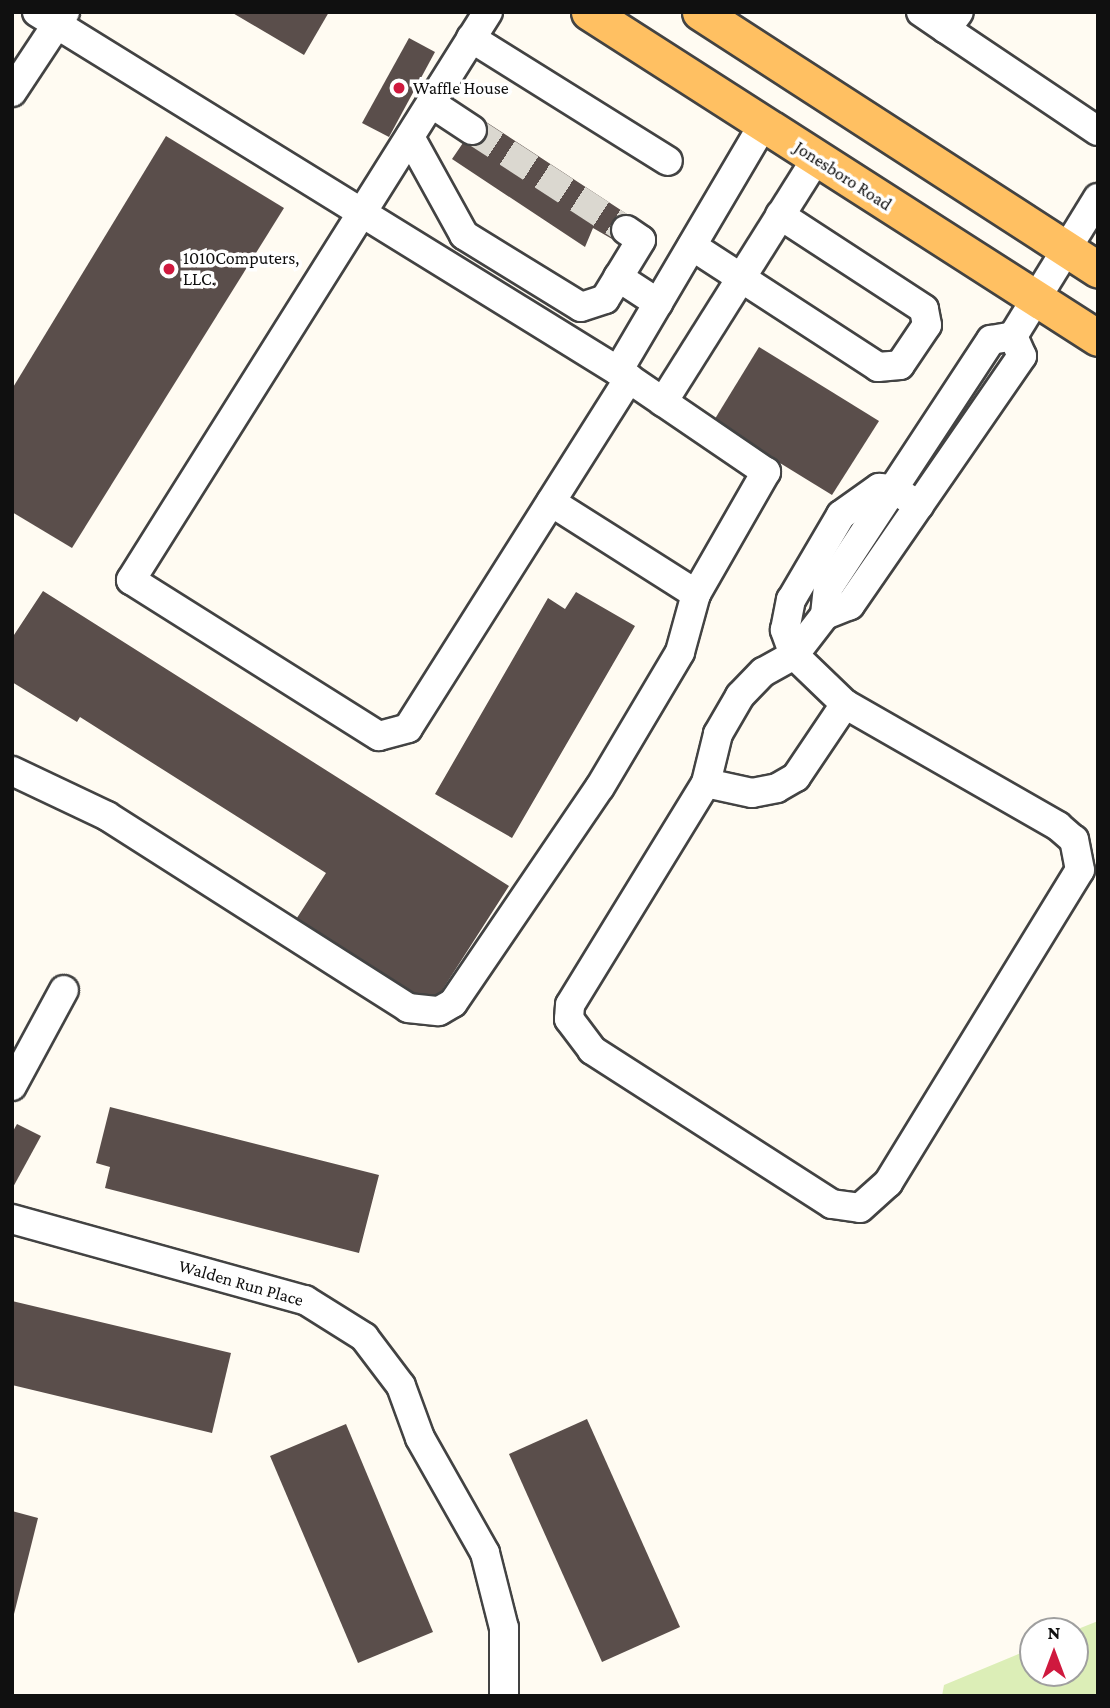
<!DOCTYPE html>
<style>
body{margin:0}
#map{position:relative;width:1110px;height:1708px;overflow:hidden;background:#fffbf2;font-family:"Crimson Pro",serif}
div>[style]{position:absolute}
.green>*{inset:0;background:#dceeb7}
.building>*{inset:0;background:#5a4e4b}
.minor-tunnel>*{height:28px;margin-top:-14px;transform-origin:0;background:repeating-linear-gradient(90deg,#dbd8d0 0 28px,transparent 0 42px)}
.roads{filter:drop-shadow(2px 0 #434343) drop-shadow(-2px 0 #434343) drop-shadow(0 2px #434343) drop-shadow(0 -2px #434343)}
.minor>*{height:28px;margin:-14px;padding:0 14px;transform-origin:14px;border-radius:14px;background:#fff}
.major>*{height:35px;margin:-17.5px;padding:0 17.5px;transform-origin:17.5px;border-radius:17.5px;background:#ffc062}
.dots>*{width:19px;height:19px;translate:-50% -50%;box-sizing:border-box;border:4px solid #fff;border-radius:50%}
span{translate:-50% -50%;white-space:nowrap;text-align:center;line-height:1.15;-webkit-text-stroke:7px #fff;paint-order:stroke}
.poi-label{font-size:18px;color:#101010}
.left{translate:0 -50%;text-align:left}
.street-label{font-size:18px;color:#101010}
.frame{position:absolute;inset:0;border:14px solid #101010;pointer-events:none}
.north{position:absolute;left:1019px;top:1617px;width:70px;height:70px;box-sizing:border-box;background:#fff;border:2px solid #9f9f9f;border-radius:50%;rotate:0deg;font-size:19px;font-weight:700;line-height:28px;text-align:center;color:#101010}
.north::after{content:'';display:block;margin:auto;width:24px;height:32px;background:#cf193e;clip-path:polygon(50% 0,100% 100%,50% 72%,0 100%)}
</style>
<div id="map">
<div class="green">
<i style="clip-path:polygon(1098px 1621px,1098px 1696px,942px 1696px,944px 1685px,1033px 1648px,1033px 1673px,1075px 1673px,1073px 1631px)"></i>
</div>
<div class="building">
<i style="clip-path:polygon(231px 12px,329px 12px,304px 55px)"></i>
<i style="clip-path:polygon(409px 38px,435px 52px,389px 137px,362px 123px)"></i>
<i style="clip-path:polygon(480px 118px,633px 218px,619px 243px,593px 228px,585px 247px,452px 159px)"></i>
<i style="clip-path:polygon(166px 136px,284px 208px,72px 548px,12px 512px,12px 389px)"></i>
<i style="clip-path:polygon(759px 347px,879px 421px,832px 495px,713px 422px)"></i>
<i style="clip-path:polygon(43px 591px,509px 886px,430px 1009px,293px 924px,326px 873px,80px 717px,77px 722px,12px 682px,12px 638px)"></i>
<i style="clip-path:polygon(576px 592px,635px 626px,512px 838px,435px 794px,548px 598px,565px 609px)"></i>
<i style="clip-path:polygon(110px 1107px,379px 1175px,359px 1253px,105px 1188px,110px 1167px,96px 1163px)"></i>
<i style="clip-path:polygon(17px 1124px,41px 1136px,12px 1189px,12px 1133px)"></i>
<i style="clip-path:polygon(12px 1301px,231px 1353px,212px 1433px,12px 1385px)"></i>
<i style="clip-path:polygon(587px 1419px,680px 1627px,602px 1662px,509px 1454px)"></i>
<i style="clip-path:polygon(346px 1424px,433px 1632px,358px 1663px,270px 1456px)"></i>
<i style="clip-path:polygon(12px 1511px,38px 1518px,13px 1618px,12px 1618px)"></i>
</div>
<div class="minor-tunnel">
<i style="left:472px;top:130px;width:184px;rotate:33deg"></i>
</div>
<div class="roads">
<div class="minor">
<i style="left:488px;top:12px;width:671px;rotate:122.15deg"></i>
<i style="left:131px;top:580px;width:293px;rotate:32.2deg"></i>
<i style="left:379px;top:736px;width:30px;rotate:-15deg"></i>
<i style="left:408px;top:728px;width:414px;rotate:-57.7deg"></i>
<i style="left:921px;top:12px;width:30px;rotate:34deg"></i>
<i style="left:946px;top:29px;width:21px;rotate:-53deg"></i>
<i style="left:946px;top:29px;width:183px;rotate:33.9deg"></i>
<i style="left:471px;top:38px;width:232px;rotate:32deg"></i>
<i style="left:12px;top:92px;width:96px;rotate:-56.5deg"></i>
<i style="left:431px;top:103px;width:49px;rotate:33.4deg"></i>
<i style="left:410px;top:137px;width:112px;rotate:61.1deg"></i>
<i style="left:464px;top:235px;width:137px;rotate:31.6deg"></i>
<i style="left:581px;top:307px;width:25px;rotate:-18deg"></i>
<i style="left:605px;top:299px;width:69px;rotate:-58.6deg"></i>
<i style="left:641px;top:240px;width:18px;rotate:-146deg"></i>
<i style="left:692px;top:246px;width:222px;rotate:33deg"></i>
<i style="left:878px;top:367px;width:22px;rotate:-5deg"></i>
<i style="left:900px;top:365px;width:48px;rotate:-56deg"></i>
<i style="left:927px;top:325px;width:16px;rotate:-101deg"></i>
<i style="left:924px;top:309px;width:172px;rotate:-146.9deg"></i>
<i style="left:618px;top:277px;width:48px;rotate:33deg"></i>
<i style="left:1013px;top:336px;width:22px;rotate:66deg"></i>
<i style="left:1022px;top:356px;width:303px;rotate:124.6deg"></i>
<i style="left:850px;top:605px;width:27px;rotate:158deg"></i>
<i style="left:825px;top:615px;width:27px;rotate:-84deg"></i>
<i style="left:828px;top:588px;width:297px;rotate:-56.7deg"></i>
<i style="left:991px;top:340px;width:22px;rotate:-10deg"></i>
<i style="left:1013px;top:336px;width:162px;rotate:-58.4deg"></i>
<i style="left:618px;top:371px;width:286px;rotate:-59.5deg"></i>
<i style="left:663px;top:402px;width:287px;rotate:-57.8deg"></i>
<i style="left:551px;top:502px;width:172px;rotate:32.4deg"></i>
<i style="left:825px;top:615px;width:51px;rotate:127.8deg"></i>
<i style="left:794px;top:655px;width:35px;rotate:151deg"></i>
<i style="left:763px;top:672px;width:33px;rotate:134deg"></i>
<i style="left:740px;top:696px;width:44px;rotate:120.1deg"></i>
<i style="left:718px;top:734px;width:50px;rotate:103.8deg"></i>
<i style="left:706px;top:783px;width:260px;rotate:121.5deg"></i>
<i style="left:570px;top:1005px;width:14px;rotate:94deg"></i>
<i style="left:569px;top:1019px;width:39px;rotate:53deg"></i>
<i style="left:592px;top:1050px;width:285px;rotate:32.7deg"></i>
<i style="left:832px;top:1204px;width:28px;rotate:8deg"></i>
<i style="left:860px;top:1208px;width:38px;rotate:-42deg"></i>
<i style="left:888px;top:1183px;width:367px;rotate:-58.5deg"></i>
<i style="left:1080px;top:870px;width:31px;rotate:-101deg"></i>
<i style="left:1074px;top:840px;width:21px;rotate:-139deg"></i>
<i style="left:1058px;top:826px;width:245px;rotate:-150.2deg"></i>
<i style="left:845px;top:704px;width:71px;rotate:-136.1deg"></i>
<i style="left:794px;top:655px;width:27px;rotate:-110deg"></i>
<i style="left:785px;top:630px;width:31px;rotate:-79deg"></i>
<i style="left:791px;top:600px;width:99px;rotate:-59.5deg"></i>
<i style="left:841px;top:515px;width:47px;rotate:-35.4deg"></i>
<i style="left:879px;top:488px;width:14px;rotate:4deg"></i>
<i style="left:893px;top:489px;width:31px;rotate:32deg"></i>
<i style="left:12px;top:771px;width:105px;rotate:25.3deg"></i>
<i style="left:107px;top:816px;width:357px;rotate:32.5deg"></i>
<i style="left:408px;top:1008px;width:31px;rotate:6deg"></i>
<i style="left:439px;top:1011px;width:16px;rotate:-30deg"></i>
<i style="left:453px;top:1003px;width:261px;rotate:-55.8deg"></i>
<i style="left:600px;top:787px;width:157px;rotate:-59.3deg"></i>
<i style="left:680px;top:652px;width:60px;rotate:-74.6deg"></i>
<i style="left:696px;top:594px;width:141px;rotate:-60.2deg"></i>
<i style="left:766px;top:472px;width:179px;rotate:-145.7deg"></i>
<i style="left:618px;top:371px;width:683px;rotate:-148.29deg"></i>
<i style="left:706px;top:783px;width:47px;rotate:12.3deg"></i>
<i style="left:752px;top:793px;width:25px;rotate:-11deg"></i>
<i style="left:777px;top:788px;width:22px;rotate:-30deg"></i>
<i style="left:796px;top:777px;width:88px;rotate:-56.1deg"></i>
<i style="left:12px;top:1086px;width:109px;rotate:-61.6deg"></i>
<i style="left:12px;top:1219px;width:304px;rotate:15.5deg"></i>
<i style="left:305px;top:1300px;width:70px;rotate:32.1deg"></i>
<i style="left:364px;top:1337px;width:61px;rotate:52.9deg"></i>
<i style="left:401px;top:1386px;width:55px;rotate:69.9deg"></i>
<i style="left:420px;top:1438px;width:132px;rotate:60.5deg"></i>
<i style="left:485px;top:1553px;width:77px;rotate:75.8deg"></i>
<i style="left:504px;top:1628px;width:68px;rotate:90deg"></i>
</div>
<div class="major">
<i style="left:589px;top:12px;width:604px;rotate:32.64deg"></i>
<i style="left:700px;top:12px;width:474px;rotate:32.9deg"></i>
</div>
</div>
<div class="dots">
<i style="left:399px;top:88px;background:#cf193e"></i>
<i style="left:169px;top:269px;background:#cf193e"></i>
</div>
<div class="poi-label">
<span class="left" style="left:413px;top:88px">Waffle House</span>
<span class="left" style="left:183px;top:269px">1010Computers,<br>LLC.</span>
</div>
<div class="street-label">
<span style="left:843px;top:176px;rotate:33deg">Jonesboro Road</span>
<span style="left:241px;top:1283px;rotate:16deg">Walden Run Place</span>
</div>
<div class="frame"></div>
<div class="north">N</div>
</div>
